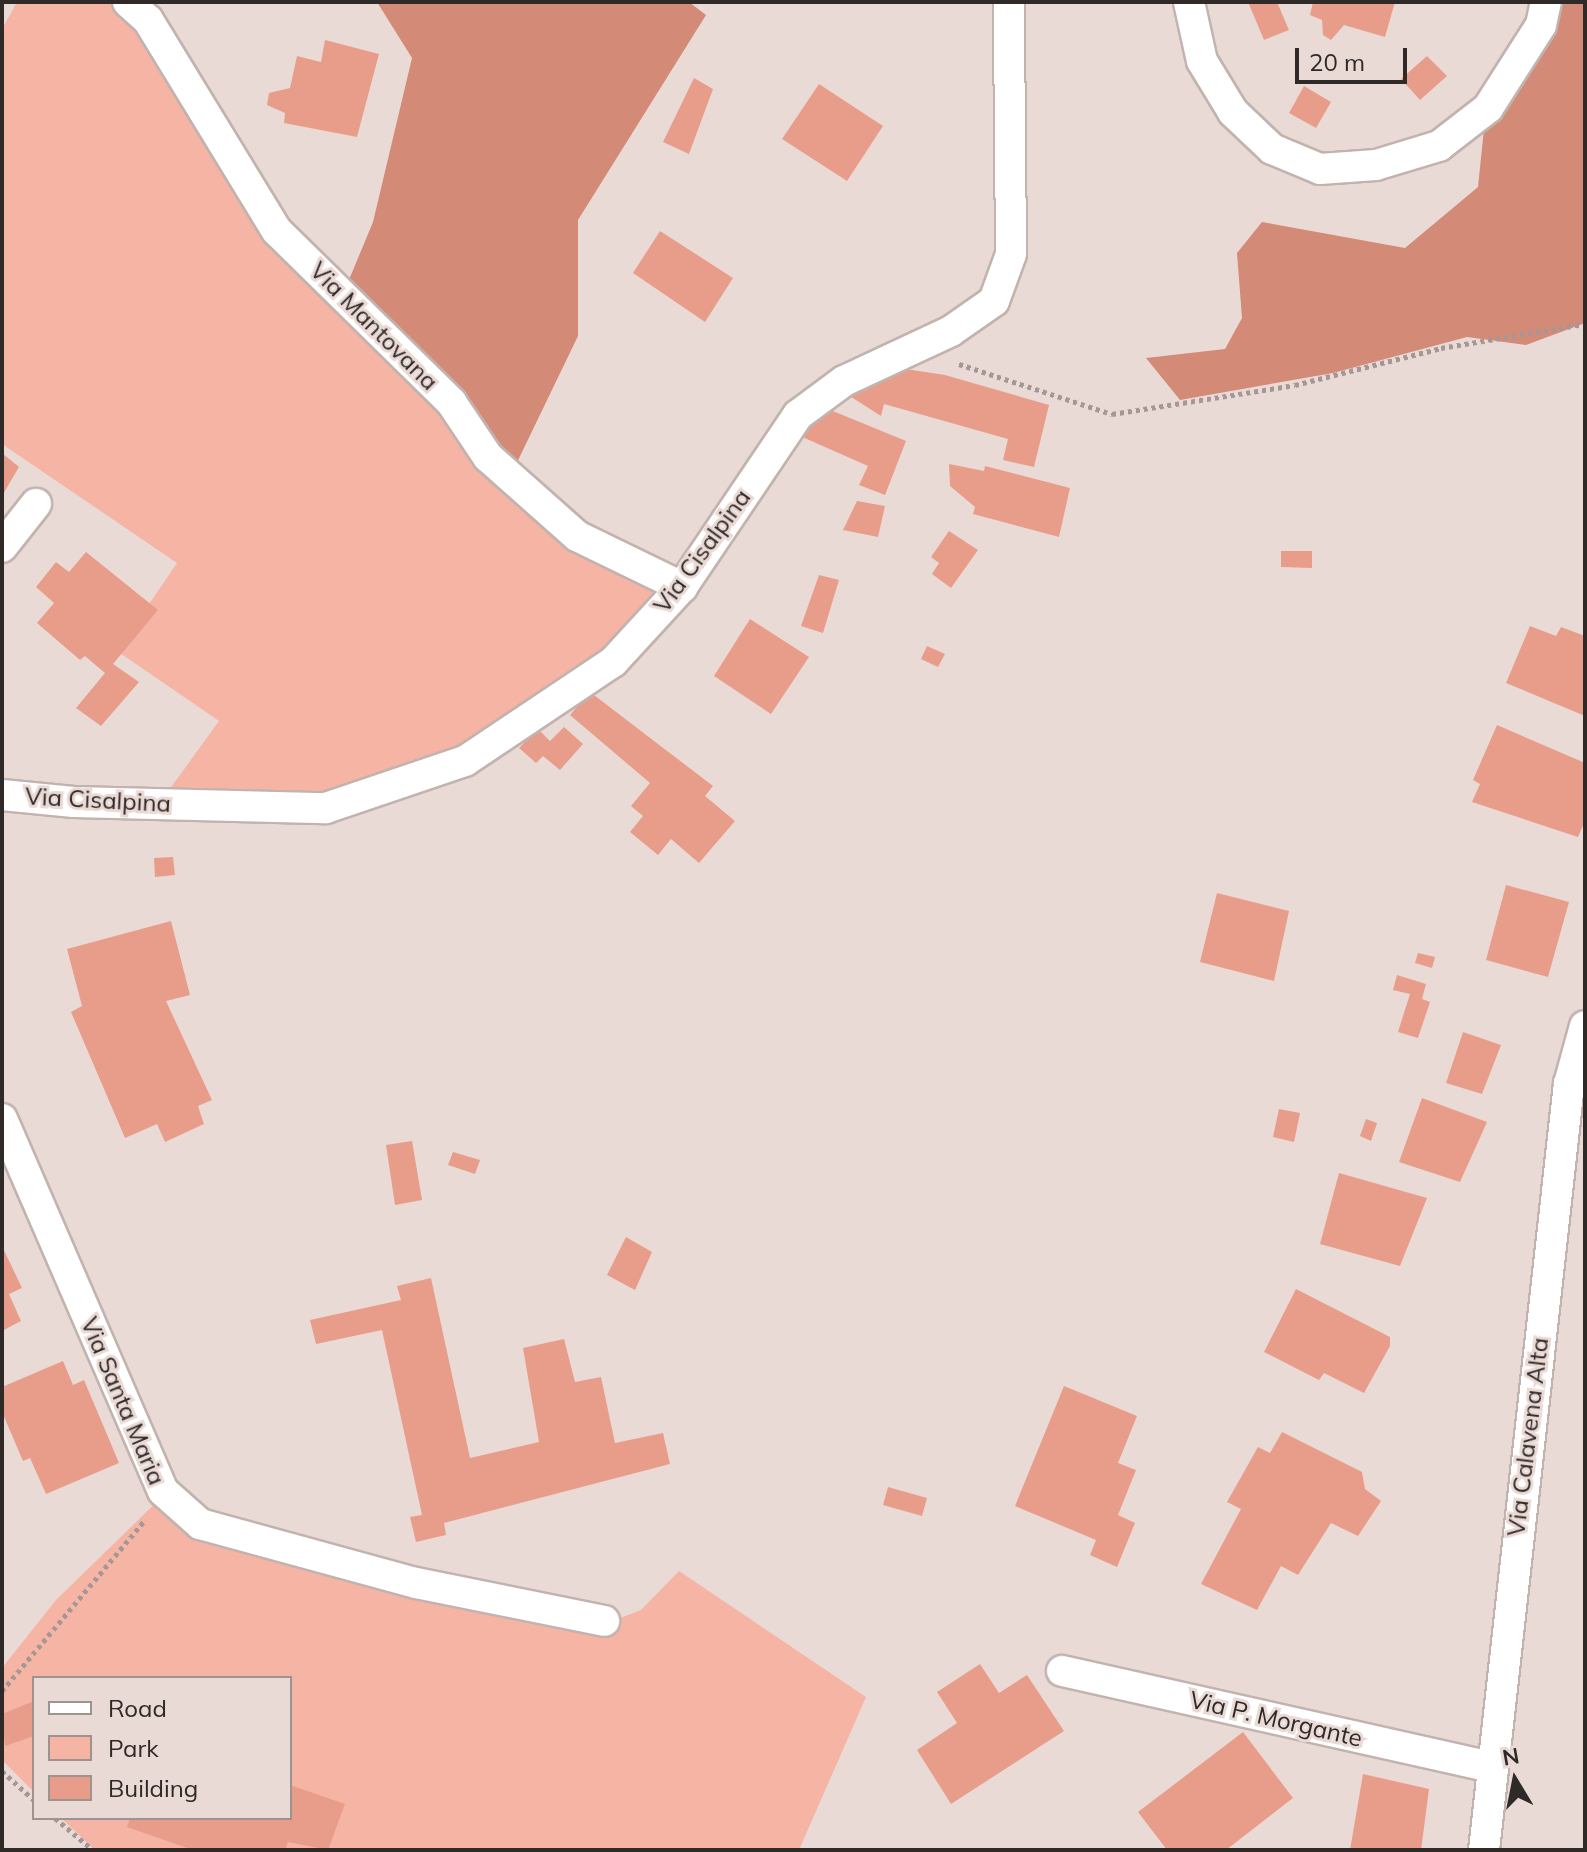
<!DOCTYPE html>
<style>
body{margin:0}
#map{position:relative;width:1587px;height:1852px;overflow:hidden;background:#eadad6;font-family:Mulish,sans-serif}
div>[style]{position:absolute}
.green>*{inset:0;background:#f5b4a4}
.forest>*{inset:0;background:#d38a77}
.building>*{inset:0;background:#e89d8a}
.path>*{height:5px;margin-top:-2.5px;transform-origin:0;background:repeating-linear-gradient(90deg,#a49795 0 4px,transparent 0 8px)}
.roads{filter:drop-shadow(2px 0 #c2b3af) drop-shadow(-2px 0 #c2b3af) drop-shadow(0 2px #c2b3af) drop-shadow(0 -2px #c2b3af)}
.minor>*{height:30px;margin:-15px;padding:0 15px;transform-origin:15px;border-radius:15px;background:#fff}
span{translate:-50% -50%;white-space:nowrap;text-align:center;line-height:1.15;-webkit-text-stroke:6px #eadad6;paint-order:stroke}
.street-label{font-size:24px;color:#2f2928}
.frame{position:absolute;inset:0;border:4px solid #2f2928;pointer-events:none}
.legend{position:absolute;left:32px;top:1676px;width:260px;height:144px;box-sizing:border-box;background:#eadad6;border:2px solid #9f9390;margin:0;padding:10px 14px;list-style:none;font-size:24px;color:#2f2928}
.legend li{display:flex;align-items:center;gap:16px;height:40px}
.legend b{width:40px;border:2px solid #9f9390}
.north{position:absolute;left:1475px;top:1740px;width:80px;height:80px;-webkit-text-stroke:6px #eadad6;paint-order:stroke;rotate:350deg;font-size:22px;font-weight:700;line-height:32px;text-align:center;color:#2f2928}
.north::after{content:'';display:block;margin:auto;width:28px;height:36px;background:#2f2928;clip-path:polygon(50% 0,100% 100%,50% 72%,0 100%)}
.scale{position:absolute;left:1295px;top:48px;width:112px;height:36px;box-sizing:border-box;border:4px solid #2f2928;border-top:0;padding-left:10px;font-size:24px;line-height:28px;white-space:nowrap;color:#2f2928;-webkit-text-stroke:6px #eadad6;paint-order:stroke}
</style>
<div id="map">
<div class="green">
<i style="clip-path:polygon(17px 2px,119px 2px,273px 234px,509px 479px,687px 587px,497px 742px,344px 802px,156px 808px,219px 721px,117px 651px,177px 563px,2px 444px,2px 29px)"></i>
<i style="clip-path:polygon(169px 1490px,184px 1509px,612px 1621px,641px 1610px,679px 1571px,866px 1697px,799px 1850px,95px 1850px,61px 1818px,290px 1818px,290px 1678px,34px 1678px,34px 1792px,2px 1760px,2px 1668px,56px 1600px)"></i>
</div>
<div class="forest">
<i style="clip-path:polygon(377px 2px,689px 2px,706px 15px,578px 220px,578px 336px,509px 479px,341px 299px,373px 222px,412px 58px)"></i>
<i style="clip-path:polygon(1546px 2px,1585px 2px,1585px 323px,1526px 345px,1467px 337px,1333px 373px,1180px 400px,1146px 358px,1225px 349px,1242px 318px,1237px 253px,1262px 222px,1405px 248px,1478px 187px,1486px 109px)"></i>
</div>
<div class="building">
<i style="clip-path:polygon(1248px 2px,1277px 2px,1289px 30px,1264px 40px)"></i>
<i style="clip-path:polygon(1313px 2px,1395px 2px,1385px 37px,1344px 25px,1331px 40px,1323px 35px,1322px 20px,1310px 15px)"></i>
<i style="clip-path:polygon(325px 40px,379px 54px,357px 137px,284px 123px,285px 113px,267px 105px,269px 93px,290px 88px,297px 56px,321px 62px)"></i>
<i style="clip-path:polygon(1427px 56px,1447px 76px,1420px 100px,1401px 79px)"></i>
<i style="clip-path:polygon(694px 78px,713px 89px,689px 154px,663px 142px)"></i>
<i style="clip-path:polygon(819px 84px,883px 126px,847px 181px,782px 139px)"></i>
<i style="clip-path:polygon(1304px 86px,1331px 102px,1316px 128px,1289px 113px)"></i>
<i style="clip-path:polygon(660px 231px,733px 278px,705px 322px,633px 273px)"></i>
<i style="clip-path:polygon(892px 367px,945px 375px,1049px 405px,1034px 467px,1003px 460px,1008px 439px,884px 404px,881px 416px,845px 393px)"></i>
<i style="clip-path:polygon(828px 409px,906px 441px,885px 495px,859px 485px,868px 466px,800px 436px)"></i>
<i style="clip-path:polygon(2px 453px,19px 467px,2px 496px)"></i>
<i style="clip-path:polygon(949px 464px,984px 471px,985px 466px,1070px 488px,1059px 537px,973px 514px,975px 507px,950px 486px)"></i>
<i style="clip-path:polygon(857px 501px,885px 506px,878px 537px,843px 530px)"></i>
<i style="clip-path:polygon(949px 531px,978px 550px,951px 588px,932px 574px,939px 563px,931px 557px)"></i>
<i style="clip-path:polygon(1281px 551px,1312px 551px,1312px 568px,1281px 567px)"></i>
<i style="clip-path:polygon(86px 552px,158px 610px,113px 664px,139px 682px,101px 726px,76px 708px,105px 673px,85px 656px,80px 660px,37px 623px,54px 603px,36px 587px,56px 562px,69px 572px)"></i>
<i style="clip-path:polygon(819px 575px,839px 580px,823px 633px,801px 626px)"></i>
<i style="clip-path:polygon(750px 619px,809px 657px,771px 714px,714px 676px)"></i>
<i style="clip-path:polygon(1530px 626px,1556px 636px,1561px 627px,1585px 636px,1585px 716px,1506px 683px)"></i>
<i style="clip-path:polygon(927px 646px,945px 654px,938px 667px,921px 659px)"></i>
<i style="clip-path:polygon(590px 692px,713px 786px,705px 796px,735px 821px,699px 863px,671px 839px,658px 855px,630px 832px,643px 816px,631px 806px,650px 783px,570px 715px)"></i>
<i style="clip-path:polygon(1497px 725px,1585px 763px,1585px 821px,1578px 837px,1472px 802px,1480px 784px,1473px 780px)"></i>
<i style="clip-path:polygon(564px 727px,583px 744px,560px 770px,543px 756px,536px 763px,519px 748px,538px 729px,550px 741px)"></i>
<i style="clip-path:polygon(173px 857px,175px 875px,155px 877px,154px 858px)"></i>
<i style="clip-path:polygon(1506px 885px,1569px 902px,1548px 977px,1486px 960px)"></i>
<i style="clip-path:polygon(1217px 893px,1289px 911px,1274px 981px,1200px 962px)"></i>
<i style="clip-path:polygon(171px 921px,190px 995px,166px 1001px,212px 1100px,198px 1106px,204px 1124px,165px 1142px,157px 1124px,125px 1138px,71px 1012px,82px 1006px,67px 949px)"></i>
<i style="clip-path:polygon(1418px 953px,1435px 957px,1432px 968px,1415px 963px)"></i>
<i style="clip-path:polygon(1397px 975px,1426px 984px,1422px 999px,1430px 1002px,1418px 1038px,1398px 1032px,1410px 994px,1393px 990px)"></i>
<i style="clip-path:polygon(1463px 1032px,1501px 1045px,1482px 1094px,1446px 1083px)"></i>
<i style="clip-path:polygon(1422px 1098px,1487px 1122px,1460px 1182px,1399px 1162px)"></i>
<i style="clip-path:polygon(1279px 1109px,1300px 1113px,1294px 1142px,1273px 1137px)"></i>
<i style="clip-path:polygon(1366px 1119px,1377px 1123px,1371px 1141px,1360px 1136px)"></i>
<i style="clip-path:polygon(412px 1141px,422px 1200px,395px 1205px,386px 1145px)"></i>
<i style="clip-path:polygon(453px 1152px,480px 1160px,475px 1174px,448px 1165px)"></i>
<i style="clip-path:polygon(1339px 1173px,1427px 1198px,1400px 1266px,1320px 1244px)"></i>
<i style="clip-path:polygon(626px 1237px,652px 1252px,635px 1290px,607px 1275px)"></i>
<i style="clip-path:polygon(2px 1246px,22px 1288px,9px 1294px,21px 1321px,2px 1331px)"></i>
<i style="clip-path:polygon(431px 1278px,470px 1458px,539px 1442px,523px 1348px,564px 1339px,575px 1382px,601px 1377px,615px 1443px,663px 1433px,670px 1464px,444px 1523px,446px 1535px,416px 1542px,410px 1517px,422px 1515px,382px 1330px,316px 1344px,310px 1320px,401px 1300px,397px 1286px)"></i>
<i style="clip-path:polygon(1296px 1289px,1390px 1337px,1390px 1346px,1364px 1393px,1324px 1373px,1319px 1380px,1264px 1352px)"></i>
<i style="clip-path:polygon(63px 1361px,73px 1385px,84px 1380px,119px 1463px,46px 1494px,30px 1458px,23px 1461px,2px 1412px,2px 1387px)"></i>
<i style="clip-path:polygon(1064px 1386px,1137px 1416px,1118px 1463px,1136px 1470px,1118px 1515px,1135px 1523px,1117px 1567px,1090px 1555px,1096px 1540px,1015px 1506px)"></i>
<i style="clip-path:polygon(1282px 1432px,1362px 1472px,1365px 1489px,1381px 1501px,1358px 1536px,1331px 1523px,1298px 1575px,1281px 1566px,1257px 1610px,1201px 1584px,1241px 1509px,1227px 1502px,1258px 1447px,1270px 1453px)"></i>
<i style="clip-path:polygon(888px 1487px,927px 1498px,922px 1516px,883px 1505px)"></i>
<i style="clip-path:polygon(980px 1664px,999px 1693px,1027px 1675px,1064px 1731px,951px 1804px,917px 1750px,957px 1723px,937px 1692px)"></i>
<i style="clip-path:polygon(34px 1701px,34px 1736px,5px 1746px,2px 1714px)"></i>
<i style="clip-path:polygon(1243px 1732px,1293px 1798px,1226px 1850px,1167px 1850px,1138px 1812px)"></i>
<i style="clip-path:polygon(1363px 1774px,1429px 1789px,1421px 1850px,1350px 1850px)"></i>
<i style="clip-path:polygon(290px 1785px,345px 1804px,328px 1850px,288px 1842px,285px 1850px,193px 1850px,127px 1827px,130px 1818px,290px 1818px)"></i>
</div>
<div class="path">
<i style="left:959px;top:364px;width:161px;rotate:18.1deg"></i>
<i style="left:1112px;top:414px;width:185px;rotate:-9deg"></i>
<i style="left:1295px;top:385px;width:151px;rotate:-14.2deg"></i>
<i style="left:1441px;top:348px;width:146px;rotate:-9.5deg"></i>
<i style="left:2px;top:1691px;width:223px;rotate:-50.1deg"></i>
<i style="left:2px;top:1771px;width:43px;rotate:42.2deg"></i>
<i style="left:55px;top:1818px;width:50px;rotate:40.1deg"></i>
</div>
<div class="roads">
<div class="minor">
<i style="left:128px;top:2px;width:27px;rotate:42deg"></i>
<i style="left:148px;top:20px;width:247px;rotate:58.6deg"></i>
<i style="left:277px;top:231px;width:244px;rotate:44.5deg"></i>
<i style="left:451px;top:402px;width:66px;rotate:56.1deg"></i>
<i style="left:488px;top:457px;width:119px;rotate:41.6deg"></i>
<i style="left:577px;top:536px;width:117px;rotate:25.9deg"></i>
<i style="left:1189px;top:2px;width:60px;rotate:77.6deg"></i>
<i style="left:1202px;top:61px;width:60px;rotate:58.7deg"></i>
<i style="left:1233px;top:112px;width:54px;rotate:43.5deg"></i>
<i style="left:1272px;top:149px;width:52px;rotate:22.6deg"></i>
<i style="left:1320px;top:169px;width:56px;rotate:-4.1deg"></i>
<i style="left:1376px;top:165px;width:66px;rotate:-16.8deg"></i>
<i style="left:1439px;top:146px;width:62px;rotate:-37.8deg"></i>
<i style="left:1488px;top:108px;width:98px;rotate:-57.4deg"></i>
<i style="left:1541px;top:25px;width:24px;rotate:-78deg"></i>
<i style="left:2px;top:547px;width:55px;rotate:-51.7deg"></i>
<i style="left:2px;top:795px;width:72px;rotate:5.6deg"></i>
<i style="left:74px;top:802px;width:252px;rotate:1.4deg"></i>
<i style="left:326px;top:808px;width:147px;rotate:-18.7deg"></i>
<i style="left:465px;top:761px;width:178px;rotate:-33.8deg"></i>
<i style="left:613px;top:662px;width:102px;rotate:-47.4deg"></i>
<i style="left:682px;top:587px;width:207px;rotate:-56deg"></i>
<i style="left:798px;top:415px;width:57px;rotate:-36.5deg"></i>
<i style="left:844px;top:381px;width:118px;rotate:-25deg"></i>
<i style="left:951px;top:331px;width:52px;rotate:-34.9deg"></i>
<i style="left:994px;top:301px;width:50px;rotate:-70.1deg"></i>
<i style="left:1011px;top:254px;width:252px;rotate:-90.5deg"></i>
<i style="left:2px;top:1119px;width:405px;rotate:66.6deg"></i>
<i style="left:163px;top:1491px;width:50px;rotate:41.7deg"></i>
<i style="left:200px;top:1524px;width:224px;rotate:15.3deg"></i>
<i style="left:416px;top:1583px;width:192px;rotate:11.4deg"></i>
<i style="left:1062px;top:1671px;width:439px;rotate:12.6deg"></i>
<i style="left:1484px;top:1850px;width:771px;rotate:-83.67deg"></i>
<i style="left:1569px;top:1084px;width:60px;rotate:-74.6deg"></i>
</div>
</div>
<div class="street-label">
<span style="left:374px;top:326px;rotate:45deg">Via Mantovana</span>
<span style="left:702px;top:551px;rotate:-54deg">Via Cisalpina</span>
<span style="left:98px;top:800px;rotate:3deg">Via Cisalpina</span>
<span style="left:123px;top:1401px;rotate:67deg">Via Santa Maria</span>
<span style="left:1528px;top:1437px;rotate:-83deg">Via Calavena Alta</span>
<span style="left:1276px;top:1719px;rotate:13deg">Via P. Morgante</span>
</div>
<div class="frame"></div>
<ul class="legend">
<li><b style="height:10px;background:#fff"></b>Road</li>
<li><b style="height:22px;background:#f5b4a4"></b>Park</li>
<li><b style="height:22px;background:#e89d8a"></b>Building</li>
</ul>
<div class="north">N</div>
<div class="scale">20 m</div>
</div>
